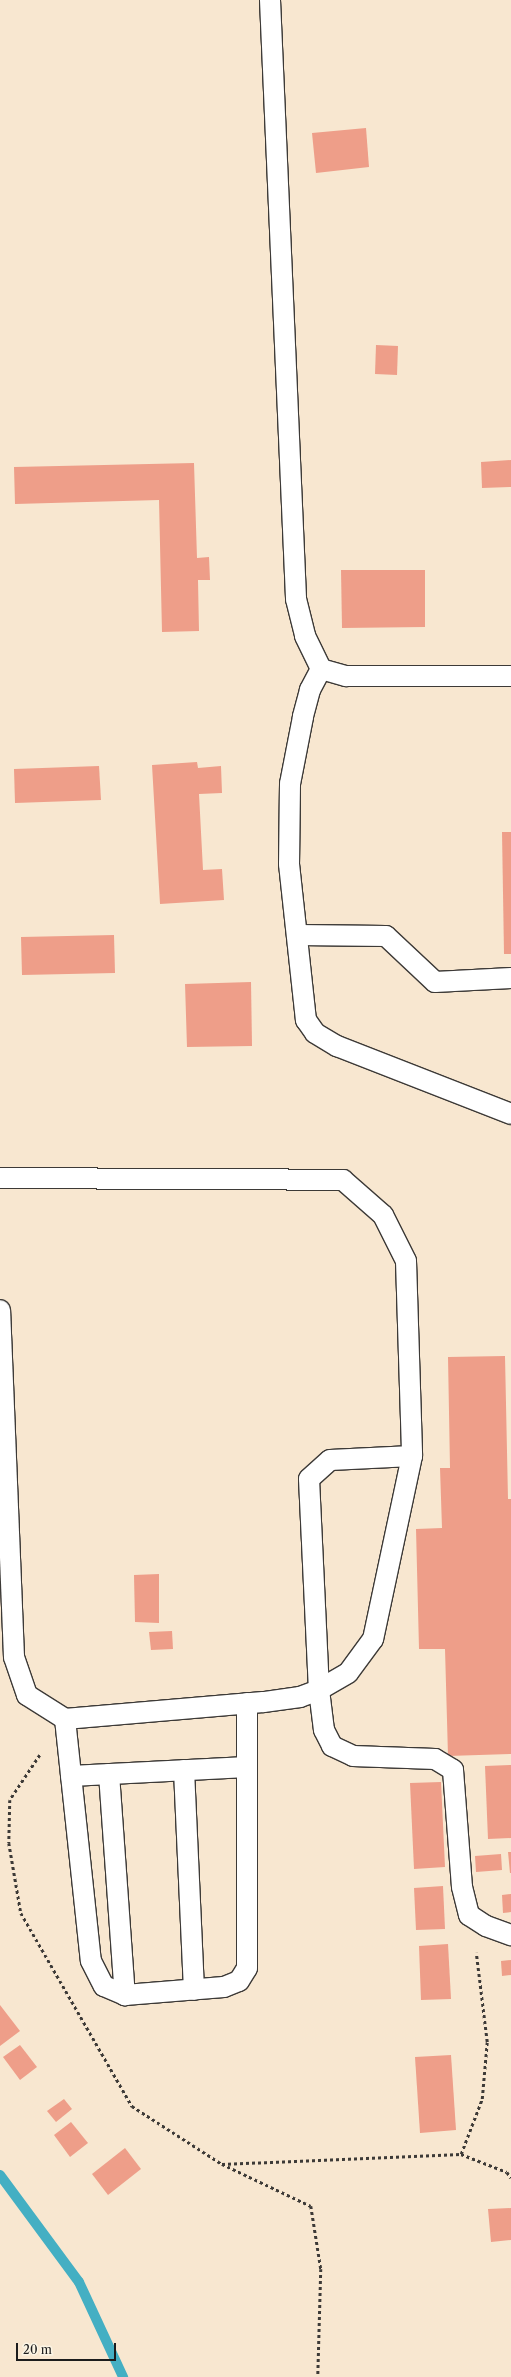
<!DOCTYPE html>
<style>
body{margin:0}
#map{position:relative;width:511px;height:2377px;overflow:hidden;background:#f8e7d0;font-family:"Libre Caslon Text",serif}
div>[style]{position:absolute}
.stream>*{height:10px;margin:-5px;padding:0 5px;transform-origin:5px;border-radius:5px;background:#44afc3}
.building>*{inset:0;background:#ee9e89}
.path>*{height:2.5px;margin-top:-1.25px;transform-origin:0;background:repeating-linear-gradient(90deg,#3d3a37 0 3px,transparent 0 6px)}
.roads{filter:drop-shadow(1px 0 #3d3a37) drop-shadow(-1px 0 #3d3a37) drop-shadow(0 1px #3d3a37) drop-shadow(0 -1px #3d3a37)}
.lane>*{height:20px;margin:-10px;padding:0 10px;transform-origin:10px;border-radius:10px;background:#fff}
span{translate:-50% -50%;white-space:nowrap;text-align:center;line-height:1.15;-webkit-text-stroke:4px #fcf5e5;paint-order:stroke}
.scale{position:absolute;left:16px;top:2343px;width:100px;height:18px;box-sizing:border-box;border:2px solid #1c1c1c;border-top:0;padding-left:5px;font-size:12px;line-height:14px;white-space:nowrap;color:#1c1c1c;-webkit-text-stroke:3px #fcf5e5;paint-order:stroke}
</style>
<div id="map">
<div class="stream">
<i style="left:0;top:2175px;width:133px;rotate:53.6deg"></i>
<i style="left:79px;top:2282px;width:105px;rotate:65.1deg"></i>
</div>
<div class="building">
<i style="clip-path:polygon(366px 128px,369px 167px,316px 173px,312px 133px)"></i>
<i style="clip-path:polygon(376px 345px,398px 346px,397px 375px,375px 374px)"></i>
<i style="clip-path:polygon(511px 460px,511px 487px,482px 488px,481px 462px)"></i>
<i style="clip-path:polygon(194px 463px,197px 558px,209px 557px,210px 580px,198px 580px,199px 631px,162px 632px,159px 500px,15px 504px,14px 467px)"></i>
<i style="clip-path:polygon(341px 570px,425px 570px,425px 627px,342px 628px)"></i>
<i style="clip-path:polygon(197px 762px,198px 768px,221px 766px,222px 793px,199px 794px,203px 870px,222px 869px,224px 900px,160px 904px,152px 765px)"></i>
<i style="clip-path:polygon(99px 766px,101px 800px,15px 803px,14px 769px)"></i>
<i style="clip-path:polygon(502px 832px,511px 832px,511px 954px,504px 954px)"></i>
<i style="clip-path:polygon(114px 935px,115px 973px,22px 975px,21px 937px)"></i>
<i style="clip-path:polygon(251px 982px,252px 1046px,187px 1047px,185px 984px)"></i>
<i style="clip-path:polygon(505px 1356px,508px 1499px,511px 1499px,511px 1754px,448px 1756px,445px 1649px,419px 1649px,416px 1529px,442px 1528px,440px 1468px,450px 1468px,448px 1357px)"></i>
<i style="clip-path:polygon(159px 1574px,159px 1623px,135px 1622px,134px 1575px)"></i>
<i style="clip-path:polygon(172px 1631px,173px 1649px,151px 1650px,149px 1632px)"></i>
<i style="clip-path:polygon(511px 1765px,511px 1838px,488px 1839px,485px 1766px)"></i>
<i style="clip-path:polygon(441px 1782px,445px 1867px,414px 1869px,410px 1783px)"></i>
<i style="clip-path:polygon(508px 1852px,511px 1852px,511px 1873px,510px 1873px)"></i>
<i style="clip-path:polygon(501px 1854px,502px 1870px,476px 1872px,475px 1856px)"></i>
<i style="clip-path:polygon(443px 1886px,445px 1929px,416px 1930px,414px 1888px)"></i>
<i style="clip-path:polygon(511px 1894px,511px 1912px,503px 1913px,502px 1895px)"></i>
<i style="clip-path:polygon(448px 1944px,451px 1999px,421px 2000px,419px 1946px)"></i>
<i style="clip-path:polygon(511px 1960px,511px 1975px,502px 1976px,501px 1961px)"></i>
<i style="clip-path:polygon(0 2005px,20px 2031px,0 2046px)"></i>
<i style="clip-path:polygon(20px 2045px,37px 2067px,20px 2080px,3px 2057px)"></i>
<i style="clip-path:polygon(451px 2055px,456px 2130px,420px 2133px,415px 2057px)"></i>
<i style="clip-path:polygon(64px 2099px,72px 2109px,56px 2122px,47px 2111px)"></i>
<i style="clip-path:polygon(71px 2122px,88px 2143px,70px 2157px,54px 2135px)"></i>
<i style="clip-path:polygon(125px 2148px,141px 2169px,108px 2195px,92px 2174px)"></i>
<i style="clip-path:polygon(511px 2208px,511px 2240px,491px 2242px,488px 2209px)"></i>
</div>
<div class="path">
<i style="left:40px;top:1755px;width:54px;rotate:123.7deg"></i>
<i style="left:10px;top:1800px;width:43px;rotate:91.3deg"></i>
<i style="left:9px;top:1843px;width:71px;rotate:80.3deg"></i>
<i style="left:21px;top:1913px;width:223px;rotate:60.1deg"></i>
<i style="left:132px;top:2106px;width:107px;rotate:32.8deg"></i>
<i style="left:222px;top:2164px;width:239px;rotate:-2.4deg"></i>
<i style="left:461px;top:2154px;width:49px;rotate:21.4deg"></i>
<i style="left:507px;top:2172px;width:7px;rotate:56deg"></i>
<i style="left:461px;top:2154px;width:59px;rotate:-69.1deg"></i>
<i style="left:482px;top:2099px;width:57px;rotate:-85deg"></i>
<i style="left:487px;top:2042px;width:90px;rotate:-97deg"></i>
<i style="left:222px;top:2164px;width:98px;rotate:25.3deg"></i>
<i style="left:311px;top:2206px;width:64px;rotate:81deg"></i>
<i style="left:321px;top:2269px;width:108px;rotate:91.6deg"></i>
</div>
<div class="roads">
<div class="lane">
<i style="left:270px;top:0;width:600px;rotate:87.51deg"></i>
<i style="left:296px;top:599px;width:38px;rotate:76deg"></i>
<i style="left:305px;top:636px;width:37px;rotate:64deg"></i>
<i style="left:321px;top:669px;width:26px;rotate:16deg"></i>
<i style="left:346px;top:676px;width:165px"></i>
<i style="left:321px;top:669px;width:24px;rotate:118deg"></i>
<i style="left:310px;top:690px;width:28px;rotate:105deg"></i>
<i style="left:303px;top:717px;width:68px;rotate:101deg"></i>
<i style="left:290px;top:784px;width:80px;rotate:90.7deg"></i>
<i style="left:289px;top:864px;width:157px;rotate:83.8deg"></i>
<i style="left:306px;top:1020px;width:16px;rotate:55deg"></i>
<i style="left:315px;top:1033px;width:26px;rotate:31deg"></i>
<i style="left:337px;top:1046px;width:187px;rotate:21.3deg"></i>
<i style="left:297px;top:935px;width:89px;rotate:0.6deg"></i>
<i style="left:386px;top:936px;width:67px;rotate:43.2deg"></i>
<i style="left:435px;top:982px;width:76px;rotate:-3deg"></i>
<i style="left:0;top:1178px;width:343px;rotate:0.3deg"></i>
<i style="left:343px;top:1180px;width:53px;rotate:41.2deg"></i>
<i style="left:383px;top:1215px;width:51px;rotate:63.4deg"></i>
<i style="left:406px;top:1261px;width:195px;rotate:88.2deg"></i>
<i style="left:412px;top:1456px;width:187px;rotate:102deg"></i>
<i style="left:373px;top:1639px;width:42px;rotate:126.3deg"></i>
<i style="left:348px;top:1673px;width:34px;rotate:150deg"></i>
<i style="left:319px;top:1690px;width:20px;rotate:160deg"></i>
<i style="left:300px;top:1697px;width:37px;rotate:172deg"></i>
<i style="left:263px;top:1702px;width:199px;rotate:175.1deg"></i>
<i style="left:65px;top:1719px;width:45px;rotate:-147.7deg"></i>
<i style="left:27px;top:1695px;width:40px;rotate:-108.9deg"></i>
<i style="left:14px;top:1657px;width:347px;rotate:-92.3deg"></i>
<i style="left:412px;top:1456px;width:82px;rotate:177.2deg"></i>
<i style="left:330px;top:1460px;width:28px;rotate:138deg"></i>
<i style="left:309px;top:1479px;width:211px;rotate:87.3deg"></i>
<i style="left:319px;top:1690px;width:40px;rotate:82.9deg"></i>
<i style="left:324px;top:1730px;width:18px;rotate:63deg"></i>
<i style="left:332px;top:1746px;width:23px;rotate:25deg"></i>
<i style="left:353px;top:1756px;width:82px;rotate:2.1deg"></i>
<i style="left:435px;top:1759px;width:21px;rotate:31deg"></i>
<i style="left:453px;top:1770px;width:117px;rotate:85.6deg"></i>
<i style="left:462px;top:1887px;width:29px;rotate:76deg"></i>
<i style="left:469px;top:1915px;width:20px;rotate:33deg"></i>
<i style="left:486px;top:1926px;width:27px;rotate:20deg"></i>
<i style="left:65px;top:1719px;width:243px;rotate:83.9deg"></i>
<i style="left:91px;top:1961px;width:28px;rotate:63deg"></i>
<i style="left:104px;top:1986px;width:23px;rotate:23deg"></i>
<i style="left:125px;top:1995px;width:99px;rotate:-4.6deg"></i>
<i style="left:224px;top:1987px;width:16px;rotate:-22deg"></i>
<i style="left:239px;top:1981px;width:15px;rotate:-58deg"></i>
<i style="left:247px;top:1968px;width:265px;rotate:-90deg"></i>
<i style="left:184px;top:1770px;width:220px;rotate:87.4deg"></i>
<i style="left:109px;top:1774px;width:222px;rotate:85.9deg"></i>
<i style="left:71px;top:1776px;width:176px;rotate:-2.9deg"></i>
</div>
</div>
<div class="scale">20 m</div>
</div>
